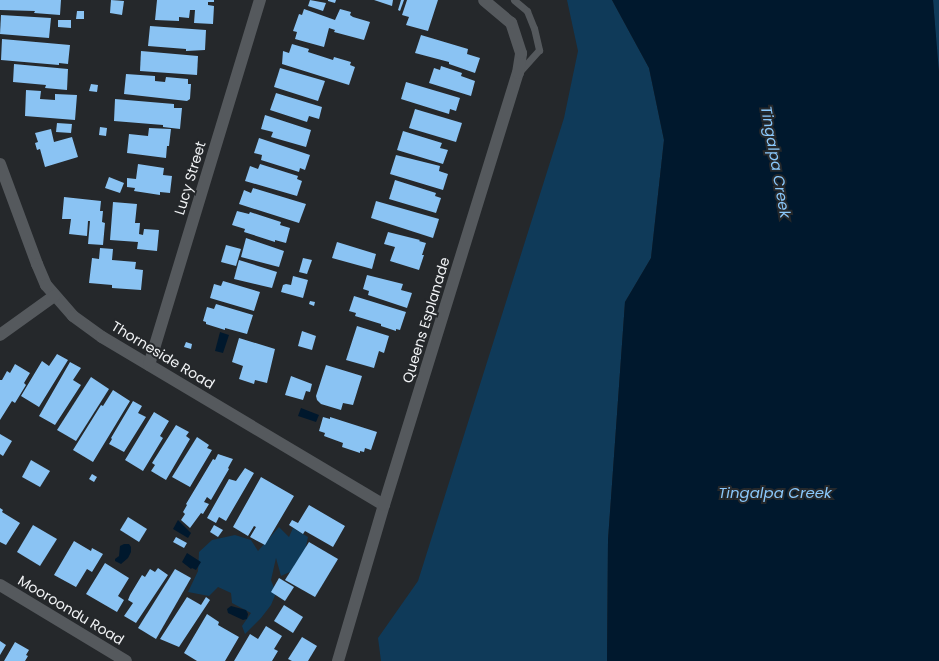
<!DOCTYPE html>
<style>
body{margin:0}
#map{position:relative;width:939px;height:661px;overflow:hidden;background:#25282b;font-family:Poppins,sans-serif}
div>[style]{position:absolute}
.green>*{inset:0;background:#0f3a59}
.water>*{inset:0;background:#00182d}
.building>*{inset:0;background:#8ac3f3}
.lane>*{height:7px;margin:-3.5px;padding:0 3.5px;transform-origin:3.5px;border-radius:3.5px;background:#55595d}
.street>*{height:12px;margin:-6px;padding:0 6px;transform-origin:6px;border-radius:6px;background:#55595d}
span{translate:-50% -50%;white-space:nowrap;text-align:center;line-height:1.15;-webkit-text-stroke:4px #25282b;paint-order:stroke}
.street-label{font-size:14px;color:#f0f2f4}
.water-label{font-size:15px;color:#8ac7fa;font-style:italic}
</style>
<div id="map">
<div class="green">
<i style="clip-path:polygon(567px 0,612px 0,649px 68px,664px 140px,651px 258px,625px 302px,608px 540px,607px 661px,381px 661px,378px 638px,418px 581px,564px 118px,578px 51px)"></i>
<i style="clip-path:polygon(933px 0,939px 0,939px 72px,937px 61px)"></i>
<i style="clip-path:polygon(279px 527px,289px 537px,293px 528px,308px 537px,304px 555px,294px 570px,281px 576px,276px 558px,271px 580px,276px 593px,271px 605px,261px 618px,245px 634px,242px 626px,251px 613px,232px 603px,231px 593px,218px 587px,209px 596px,188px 592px,198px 571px,199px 552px,212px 540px,235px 535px,251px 540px,258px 551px)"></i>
</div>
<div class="water">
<i style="clip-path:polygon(612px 0,933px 0,939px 72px,939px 661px,607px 661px,608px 540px,625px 302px,651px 258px,664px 140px,649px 68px)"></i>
<i style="clip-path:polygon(220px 332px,229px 335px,223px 353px,215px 351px)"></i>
<i style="clip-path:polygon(301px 408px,319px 415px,316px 422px,298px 416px)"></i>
<i style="clip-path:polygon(178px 520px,191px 533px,188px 538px,173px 529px)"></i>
<i style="clip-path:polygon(124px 544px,129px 544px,131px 547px,131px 552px,128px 558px,121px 564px,115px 561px,115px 559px,119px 556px,120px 546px)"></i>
<i style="clip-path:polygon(187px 553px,201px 562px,196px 570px,192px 568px,191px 569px,182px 562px)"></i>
<i style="clip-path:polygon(231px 606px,246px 610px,248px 614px,247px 619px,243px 620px,228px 613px,227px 609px)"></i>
</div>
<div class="building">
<i style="clip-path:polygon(0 0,61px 0,60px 15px,34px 13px,35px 11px,0 10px)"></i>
<i style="clip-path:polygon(111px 0,124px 1px,122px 15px,110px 13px)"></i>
<i style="clip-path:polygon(157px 0,214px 0,214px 2px,208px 2px,208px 5px,214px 6px,213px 24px,194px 23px,195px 10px,190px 10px,189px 18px,179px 17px,179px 21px,155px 20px)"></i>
<i style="clip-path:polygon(310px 0,326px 3px,323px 11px,308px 6px)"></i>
<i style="clip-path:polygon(328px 0,336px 0,335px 3px,328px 1px)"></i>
<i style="clip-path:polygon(374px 0,393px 0,392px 6px)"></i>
<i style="clip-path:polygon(401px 0,404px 0,400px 11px,398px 10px)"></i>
<i style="clip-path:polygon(407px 0,438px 0,428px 31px,406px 25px,409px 17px,402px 15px)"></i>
<i style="clip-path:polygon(304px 9px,335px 20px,340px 9px,351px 12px,350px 15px,353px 17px,370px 22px,364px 40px,334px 32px,335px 30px,329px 28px,324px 47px,295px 39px,297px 32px,293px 31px,299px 14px,302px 15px)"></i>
<i style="clip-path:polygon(77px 11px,84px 11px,84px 19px,76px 19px)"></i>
<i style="clip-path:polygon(1px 15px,51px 18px,49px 38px,0 34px)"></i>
<i style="clip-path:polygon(58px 20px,71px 20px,71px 28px,58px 27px)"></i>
<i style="clip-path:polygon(150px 26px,206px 30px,205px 50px,186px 51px,186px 49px,148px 46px)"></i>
<i style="clip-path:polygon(421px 35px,468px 49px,467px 54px,480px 58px,475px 73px,449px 64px,449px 62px,415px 53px)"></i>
<i style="clip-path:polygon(2px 39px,70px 45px,68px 64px,59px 63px,59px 65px,1px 60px)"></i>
<i style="clip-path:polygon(292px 44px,309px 49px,308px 52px,333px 60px,334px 57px,351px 62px,350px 65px,355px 67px,349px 85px,282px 64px,283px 51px,289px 53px)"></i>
<i style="clip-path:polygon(141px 51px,198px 56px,197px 75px,140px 71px)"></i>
<i style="clip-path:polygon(14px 64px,68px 69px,67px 90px,45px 88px,46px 85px,13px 82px)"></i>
<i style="clip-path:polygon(441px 66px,462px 73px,461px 76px,475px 81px,471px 96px,429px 83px,434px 68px,440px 70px)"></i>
<i style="clip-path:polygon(280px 68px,325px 81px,318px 101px,274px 87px)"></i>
<i style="clip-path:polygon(126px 74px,155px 76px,155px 81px,165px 82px,166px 77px,188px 79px,188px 84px,191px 84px,190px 99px,187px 101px,124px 94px)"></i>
<i style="clip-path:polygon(406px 82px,460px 98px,456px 111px,450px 109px,449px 114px,401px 99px)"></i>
<i style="clip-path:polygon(91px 84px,98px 85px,97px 92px,89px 91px)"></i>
<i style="clip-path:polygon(26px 90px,41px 91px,40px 99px,55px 100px,55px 94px,77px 95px,75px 120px,25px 116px)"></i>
<i style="clip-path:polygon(276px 93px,322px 107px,319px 119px,309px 116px,307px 122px,270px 110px)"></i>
<i style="clip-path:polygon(115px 99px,174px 104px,174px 108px,182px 108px,180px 129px,163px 127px,163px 125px,114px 121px)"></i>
<i style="clip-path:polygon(415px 109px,462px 123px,456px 142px,409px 128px)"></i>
<i style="clip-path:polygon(265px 115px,311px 130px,306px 147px,271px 137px,273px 132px,261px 129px)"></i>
<i style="clip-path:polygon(57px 123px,72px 124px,71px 133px,56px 132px)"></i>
<i style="clip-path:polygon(100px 127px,107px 128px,106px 136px,99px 135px)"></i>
<i style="clip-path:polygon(149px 128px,171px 129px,169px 146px,167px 146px,166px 158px,127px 153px,129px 134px,148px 136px)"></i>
<i style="clip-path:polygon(51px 129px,54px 142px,72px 137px,78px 157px,45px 167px,40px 149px,37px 150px,35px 143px,38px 142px,35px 133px)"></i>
<i style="clip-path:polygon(403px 131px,442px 143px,440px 148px,448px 150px,443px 164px,397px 150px)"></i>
<i style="clip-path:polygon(259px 138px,310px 155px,305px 170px,300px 168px,299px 172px,261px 160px,262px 155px,254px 153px)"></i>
<i style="clip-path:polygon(396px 155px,440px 166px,439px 171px,448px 174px,443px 190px,390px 174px)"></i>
<i style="clip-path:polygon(138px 164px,164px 168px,163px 175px,172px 176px,170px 193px,160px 192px,160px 195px,134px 191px,135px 188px,127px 187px,127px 178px,136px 179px)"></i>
<i style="clip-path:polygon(260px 164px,298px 176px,297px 179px,302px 181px,297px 196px,245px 181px,250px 166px,258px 169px)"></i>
<i style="clip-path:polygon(109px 177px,124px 183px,120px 193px,105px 188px)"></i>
<i style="clip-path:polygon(395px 180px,436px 193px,435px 196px,441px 198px,436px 213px,389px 199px)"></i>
<i style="clip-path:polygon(253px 188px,306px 204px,299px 223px,239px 204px,244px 190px,251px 193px)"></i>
<i style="clip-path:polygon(64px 197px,101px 201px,100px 211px,103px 211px,102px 222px,105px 223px,103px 245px,88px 244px,90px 221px,88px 221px,87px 236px,69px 234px,71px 219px,62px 219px)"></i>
<i style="clip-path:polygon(376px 201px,439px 219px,433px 238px,371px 218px)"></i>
<i style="clip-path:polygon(113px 202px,137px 204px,135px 223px,140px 223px,139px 234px,143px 235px,144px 229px,159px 230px,157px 251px,137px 249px,138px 242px,110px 240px)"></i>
<i style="clip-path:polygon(237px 211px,249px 214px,250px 212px,281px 222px,280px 225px,290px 228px,286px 243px,275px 240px,275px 242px,244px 232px,245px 229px,232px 225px)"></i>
<i style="clip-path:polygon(388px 232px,420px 240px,419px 241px,426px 243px,422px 255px,424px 255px,419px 270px,390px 261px,395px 247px,384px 244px)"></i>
<i style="clip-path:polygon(246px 238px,284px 251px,279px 267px,241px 257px)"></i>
<i style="clip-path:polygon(337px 242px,376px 254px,372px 269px,332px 258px)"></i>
<i style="clip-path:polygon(226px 245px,241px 249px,236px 266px,221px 262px)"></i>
<i style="clip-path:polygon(100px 248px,113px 249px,112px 260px,136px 262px,135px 269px,143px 270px,141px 290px,112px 288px,112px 285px,89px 283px,92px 258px,99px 259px)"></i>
<i style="clip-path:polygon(303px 258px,312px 260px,307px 274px,299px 272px)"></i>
<i style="clip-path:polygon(239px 260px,277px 272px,272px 288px,234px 279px)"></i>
<i style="clip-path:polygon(367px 275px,403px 284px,401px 290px,412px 293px,407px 308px,368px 295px,369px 291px,363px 289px)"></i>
<i style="clip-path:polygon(293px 276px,308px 280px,303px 298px,281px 292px,283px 285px,286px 284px,291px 285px)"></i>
<i style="clip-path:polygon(223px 281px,260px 292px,254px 311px,210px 298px,214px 284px,221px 286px)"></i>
<i style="clip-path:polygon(354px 296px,406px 312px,400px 330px,396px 329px,396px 331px,381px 326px,381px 324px,355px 316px,356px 313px,349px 311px)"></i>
<i style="clip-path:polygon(310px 301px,315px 302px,314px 306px,309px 304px)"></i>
<i style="clip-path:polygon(216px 304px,253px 315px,247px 334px,225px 328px,225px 330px,206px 324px,206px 322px,203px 321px,207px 307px,214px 309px)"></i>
<i style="clip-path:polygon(357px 326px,389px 336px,384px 353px,379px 351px,374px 368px,346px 360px)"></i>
<i style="clip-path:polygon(302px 331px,316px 336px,312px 350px,298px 346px)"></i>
<i style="clip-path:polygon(239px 338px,275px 349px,267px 383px,255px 380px,254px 384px,239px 379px,243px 366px,232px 362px)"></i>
<i style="clip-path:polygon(186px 342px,192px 344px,191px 349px,184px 347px)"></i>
<i style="clip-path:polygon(57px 354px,68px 360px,39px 407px,21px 396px,42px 361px,49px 366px)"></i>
<i style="clip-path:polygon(70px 362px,81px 368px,73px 380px,81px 385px,55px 425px,39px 416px)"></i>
<i style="clip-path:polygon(15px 364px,30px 373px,24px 383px,26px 385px,15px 403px,12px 401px,0 420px,0 380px,2px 380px,7px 371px,10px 373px)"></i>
<i style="clip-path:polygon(326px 365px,362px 376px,353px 405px,343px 403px,341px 410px,321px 404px,317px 400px,316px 396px)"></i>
<i style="clip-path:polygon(291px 376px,312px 384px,310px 392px,306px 391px,303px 400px,285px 395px)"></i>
<i style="clip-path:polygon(91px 377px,109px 389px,76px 441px,57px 430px)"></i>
<i style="clip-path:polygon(113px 390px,130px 401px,93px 462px,73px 450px,101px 405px,103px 406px)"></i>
<i style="clip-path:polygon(133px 401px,142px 406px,138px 413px,146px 417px,124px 452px,109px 444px,112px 439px,111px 438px)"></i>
<i style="clip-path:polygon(154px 412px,169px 421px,160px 436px,163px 438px,143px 471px,125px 460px)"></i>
<i style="clip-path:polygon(323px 417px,330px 419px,330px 417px,377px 432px,371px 450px,365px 448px,364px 452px,360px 451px,360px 453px,342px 447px,343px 443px,324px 436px,325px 433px,319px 431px)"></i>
<i style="clip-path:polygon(176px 425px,189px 432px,186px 436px,190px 439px,166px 480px,151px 471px,155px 465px,152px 463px)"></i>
<i style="clip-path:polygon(0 434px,12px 441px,3px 456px,0 454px)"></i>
<i style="clip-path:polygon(197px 437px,209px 445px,207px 448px,212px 450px,190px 487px,172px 477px)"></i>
<i style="clip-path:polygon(218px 454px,233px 459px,228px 468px,229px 469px,211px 500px,207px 497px,204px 502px,209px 504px,203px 514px,201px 513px,190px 528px,181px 520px,185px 514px,183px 512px,187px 505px,186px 504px,213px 459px,215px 460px)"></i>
<i style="clip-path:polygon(31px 460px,50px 471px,40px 487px,22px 477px)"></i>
<i style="clip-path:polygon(245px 468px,254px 473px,226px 521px,219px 517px,216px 523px,207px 518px,229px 479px,236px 481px)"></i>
<i style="clip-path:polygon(92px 474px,97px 477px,94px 482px,89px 479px)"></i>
<i style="clip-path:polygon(261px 477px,294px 496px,265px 545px,250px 537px,256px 527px,254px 526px,248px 536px,233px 527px)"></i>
<i style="clip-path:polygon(309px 505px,345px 526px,333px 547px,305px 531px,303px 534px,289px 525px,292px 520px,298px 523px)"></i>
<i style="clip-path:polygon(0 508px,3px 510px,2px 512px,20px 523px,6px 545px,0 542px)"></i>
<i style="clip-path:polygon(128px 517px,147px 529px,139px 542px,120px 530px)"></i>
<i style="clip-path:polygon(33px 525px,57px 539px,40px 566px,17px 552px)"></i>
<i style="clip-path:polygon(214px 525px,223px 530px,218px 537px,210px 532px)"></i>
<i style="clip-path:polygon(176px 537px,187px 543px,184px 548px,173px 542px)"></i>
<i style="clip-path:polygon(74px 541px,91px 551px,92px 548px,103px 554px,92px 572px,87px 569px,76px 587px,54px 575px)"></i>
<i style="clip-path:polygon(309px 542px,338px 559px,315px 597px,285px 580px)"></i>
<i style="clip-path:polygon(105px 563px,129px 578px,118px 596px,124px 600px,117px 612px,86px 594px)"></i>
<i style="clip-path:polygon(158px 568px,168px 575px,136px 623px,124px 616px,133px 603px,128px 600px,130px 595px,142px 575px,145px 577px,150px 569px,155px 572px)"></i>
<i style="clip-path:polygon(175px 569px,191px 578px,156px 639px,138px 628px)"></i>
<i style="clip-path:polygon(279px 578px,294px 587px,285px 601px,271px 592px)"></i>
<i style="clip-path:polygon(187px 597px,201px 605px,206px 597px,210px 600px,179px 647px,160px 639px)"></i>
<i style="clip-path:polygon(284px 605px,303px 617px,293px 633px,274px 621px)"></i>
<i style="clip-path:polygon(207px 614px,219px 622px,218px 625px,239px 637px,225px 661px,197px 661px,184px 653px)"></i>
<i style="clip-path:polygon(266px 626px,282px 636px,274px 649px,278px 651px,272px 661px,234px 661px,250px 634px,258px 639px)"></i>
<i style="clip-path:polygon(302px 637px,317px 646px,308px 661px,292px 661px,288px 659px)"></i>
<i style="clip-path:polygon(0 641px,6px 645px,0 655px)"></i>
<i style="clip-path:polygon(15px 642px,29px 650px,26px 655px,28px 656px,25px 661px,4px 661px)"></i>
</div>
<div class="lane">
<i style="left:514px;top:0;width:17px;rotate:40deg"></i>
<i style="left:527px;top:11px;width:18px;rotate:68deg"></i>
<i style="left:534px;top:28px;width:23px;rotate:77deg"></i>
<i style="left:539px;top:50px;width:30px;rotate:132deg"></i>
</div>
<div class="street">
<i style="left:0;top:164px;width:107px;rotate:69.7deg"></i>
<i style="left:37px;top:264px;width:23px;rotate:67deg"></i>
<i style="left:46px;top:285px;width:41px;rotate:48.9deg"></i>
<i style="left:73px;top:316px;width:36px;rotate:36deg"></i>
<i style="left:102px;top:337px;width:328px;rotate:30.8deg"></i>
<i style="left:0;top:335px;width:67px;rotate:-35.8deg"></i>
<i style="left:149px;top:365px;width:382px;rotate:-73.1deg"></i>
<i style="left:0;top:585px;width:147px;rotate:31.1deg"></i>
<i style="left:338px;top:661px;width:163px;rotate:-73.6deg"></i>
<i style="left:384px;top:505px;width:452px;rotate:-72.8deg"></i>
<i style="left:518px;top:73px;width:20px;rotate:-81deg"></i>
<i style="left:521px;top:53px;width:32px;rotate:-108deg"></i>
<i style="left:511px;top:23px;width:35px;rotate:-140deg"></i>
</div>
<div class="street-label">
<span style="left:190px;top:178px;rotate:-73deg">Lucy Street</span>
<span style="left:426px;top:320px;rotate:-73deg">Queens Esplanade</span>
<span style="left:163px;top:355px;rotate:31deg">Thorneside Road</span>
<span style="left:71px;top:610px;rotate:31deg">Mooroondu Road</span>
</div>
<div class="water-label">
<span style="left:776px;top:162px;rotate:80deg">Tingalpa Creek</span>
<span style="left:775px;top:493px">Tingalpa Creek</span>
</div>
</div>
